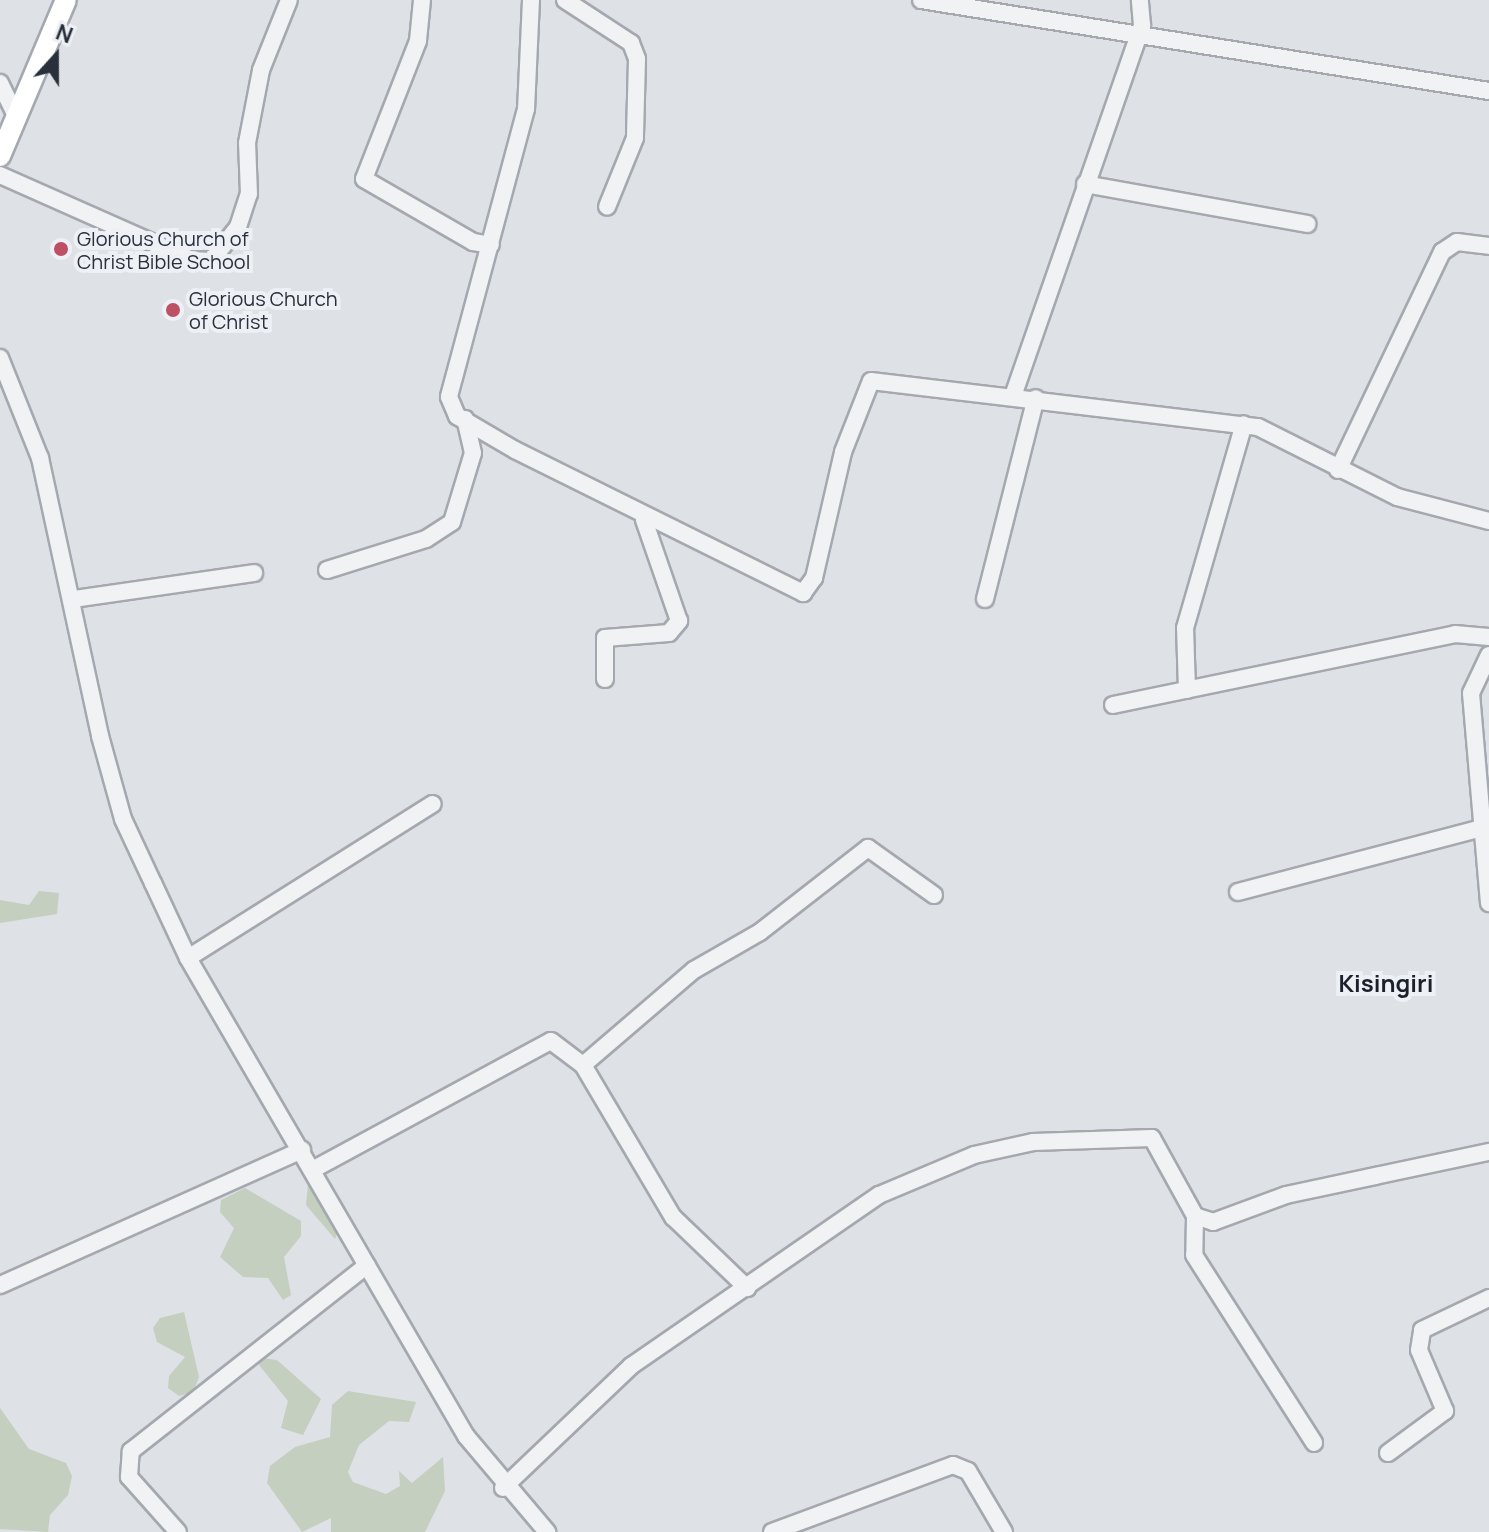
<!DOCTYPE html>
<style>
body{margin:0}
#map{position:relative;width:1489px;height:1532px;overflow:hidden;background:#dee1e6;font-family:Manrope,sans-serif}
div>[style]{position:absolute}
.green>*{inset:0;background:#c4cfc0}
.roads{filter:drop-shadow(2px 0 #a4a8af) drop-shadow(-2px 0 #a4a8af) drop-shadow(0 2px #a4a8af) drop-shadow(0 -2px #a4a8af)}
.minor>*{height:16px;margin:-8px;padding:0 8px;transform-origin:8px;border-radius:8px;background:#f0f2f4}
.major>*{height:20px;margin:-10px;padding:0 10px;transform-origin:10px;border-radius:10px;background:#fff}
.dots>*{width:22px;height:22px;translate:-50% -50%;box-sizing:border-box;border:4px solid #edf0f4;border-radius:50%}
span{translate:-50% -50%;white-space:nowrap;text-align:center;line-height:1.15;-webkit-text-stroke:8px #edf0f4;paint-order:stroke}
.poi-label{font-size:20px;color:#29303b}
.left{translate:0 -50%;text-align:left}
.quarter-label{font-size:24px;color:#1b212b;font-weight:700}
.north{position:absolute;left:16px;top:16px;width:80px;height:80px;-webkit-text-stroke:6px #edf0f4;paint-order:stroke;rotate:21deg;font-size:22px;font-weight:700;line-height:32px;text-align:center;color:#29303b}
.north::after{content:'';display:block;margin:auto;width:28px;height:36px;background:#29303b;clip-path:polygon(50% 0,100% 100%,50% 72%,0 100%)}
</style>
<div id="map">
<div class="green">
<i style="clip-path:polygon(39px 891px,59px 893px,57px 914px,0 923px,0 900px,29px 905px)"></i>
<i style="clip-path:polygon(309px 1174px,338px 1231px,335px 1239px,306px 1205px)"></i>
<i style="clip-path:polygon(245px 1188px,301px 1221px,301px 1236px,284px 1257px,291px 1295px,283px 1300px,268px 1278px,243px 1277px,220px 1257px,234px 1228px,220px 1212px,221px 1200px)"></i>
<i style="clip-path:polygon(184px 1312px,199px 1377px,193px 1392px,179px 1396px,168px 1388px,169px 1376px,185px 1357px,157px 1342px,153px 1328px,160px 1318px)"></i>
<i style="clip-path:polygon(262px 1358px,277px 1360px,321px 1399px,303px 1435px,281px 1428px,288px 1401px,259px 1365px)"></i>
<i style="clip-path:polygon(348px 1391px,416px 1402px,409px 1422px,389px 1421px,359px 1445px,348px 1472px,353px 1482px,386px 1494px,400px 1486px,399px 1471px,412px 1483px,443px 1457px,445px 1491px,425px 1532px,331px 1532px,331px 1518px,302px 1532px,267px 1483px,270px 1466px,295px 1447px,330px 1437px,332px 1405px)"></i>
<i style="clip-path:polygon(0 1408px,29px 1449px,66px 1463px,72px 1476px,68px 1495px,50px 1515px,48px 1532px,0 1529px)"></i>
</div>
<div class="roads">
<div class="minor">
<i style="left:422px;top:0;width:41px;rotate:95.6deg"></i>
<i style="left:418px;top:41px;width:148px;rotate:111.4deg"></i>
<i style="left:364px;top:179px;width:126px;rotate:30deg"></i>
<i style="left:473px;top:242px;width:18px;rotate:9deg"></i>
<i style="left:531px;top:0;width:109px;rotate:92.6deg"></i>
<i style="left:526px;top:109px;width:298px;rotate:105deg"></i>
<i style="left:449px;top:397px;width:21px;rotate:67deg"></i>
<i style="left:457px;top:416px;width:67px;rotate:30.4deg"></i>
<i style="left:515px;top:450px;width:322px;rotate:26.4deg"></i>
<i style="left:803px;top:593px;width:19px;rotate:-54deg"></i>
<i style="left:814px;top:578px;width:129px;rotate:-77deg"></i>
<i style="left:843px;top:452px;width:76px;rotate:-68.5deg"></i>
<i style="left:871px;top:381px;width:390px;rotate:6.8deg"></i>
<i style="left:1258px;top:427px;width:156px;rotate:26.7deg"></i>
<i style="left:1397px;top:497px;width:95px;rotate:14.6deg"></i>
<i style="left:565px;top:0;width:79px;rotate:33.1deg"></i>
<i style="left:631px;top:43px;width:17px;rotate:69deg"></i>
<i style="left:637px;top:59px;width:79px;rotate:91.5deg"></i>
<i style="left:635px;top:138px;width:74px;rotate:112.1deg"></i>
<i style="left:921px;top:0;width:575px;rotate:9.1deg"></i>
<i style="left:0;top:83px;width:39px;rotate:64deg"></i>
<i style="left:0;top:175px;width:210px;rotate:23.9deg"></i>
<i style="left:192px;top:260px;width:19px;rotate:3deg"></i>
<i style="left:211px;top:261px;width:43px;rotate:-51.5deg"></i>
<i style="left:238px;top:227px;width:35px;rotate:-72deg"></i>
<i style="left:249px;top:194px;width:51px;rotate:-92.2deg"></i>
<i style="left:247px;top:143px;width:74px;rotate:-79.1deg"></i>
<i style="left:261px;top:70px;width:75px;rotate:-68.2deg"></i>
<i style="left:1085px;top:184px;width:226px;rotate:10.2deg"></i>
<i style="left:0;top:358px;width:108px;rotate:68.2deg"></i>
<i style="left:40px;top:458px;width:284px;rotate:77.8deg"></i>
<i style="left:100px;top:736px;width:86px;rotate:74.5deg"></i>
<i style="left:123px;top:819px;width:71px;rotate:64.9deg"></i>
<i style="left:153px;top:883px;width:83px;rotate:65deg"></i>
<i style="left:188px;top:958px;width:553px;rotate:59.82deg"></i>
<i style="left:466px;top:1436px;width:126px;rotate:49.8deg"></i>
<i style="left:1013px;top:396px;width:393px;rotate:-70.8deg"></i>
<i style="left:1142px;top:25px;width:25px;rotate:-95deg"></i>
<i style="left:1338px;top:470px;width:242px;rotate:-64.5deg"></i>
<i style="left:1442px;top:252px;width:18px;rotate:-34deg"></i>
<i style="left:1457px;top:242px;width:32px;rotate:7deg"></i>
<i style="left:327px;top:570px;width:104px;rotate:-17.4deg"></i>
<i style="left:426px;top:539px;width:31px;rotate:-33deg"></i>
<i style="left:452px;top:522px;width:72px;rotate:-73.1deg"></i>
<i style="left:473px;top:453px;width:35px;rotate:-103deg"></i>
<i style="left:74px;top:599px;width:182px;rotate:-8.2deg"></i>
<i style="left:985px;top:599px;width:207px;rotate:-75.8deg"></i>
<i style="left:1489px;top:655px;width:42px;rotate:115.3deg"></i>
<i style="left:1471px;top:693px;width:211px;rotate:85.1deg"></i>
<i style="left:605px;top:679px;width:41px;rotate:-90deg"></i>
<i style="left:605px;top:638px;width:64px;rotate:-4.5deg"></i>
<i style="left:669px;top:633px;width:16px;rotate:-50deg"></i>
<i style="left:679px;top:621px;width:107px;rotate:-109.1deg"></i>
<i style="left:1187px;top:690px;width:62px;rotate:-91.8deg"></i>
<i style="left:1185px;top:628px;width:212px;rotate:-73.9deg"></i>
<i style="left:1113px;top:705px;width:349px;rotate:-11.7deg"></i>
<i style="left:1455px;top:634px;width:34px;rotate:5deg"></i>
<i style="left:1238px;top:892px;width:255px;rotate:-14.7deg"></i>
<i style="left:188px;top:958px;width:289px;rotate:-32.2deg"></i>
<i style="left:583px;top:1065px;width:177px;rotate:59.4deg"></i>
<i style="left:673px;top:1217px;width:103px;rotate:43.8deg"></i>
<i style="left:314px;top:1169px;width:269px;rotate:-28.4deg"></i>
<i style="left:551px;top:1041px;width:40px;rotate:37deg"></i>
<i style="left:583px;top:1065px;width:146px;rotate:-40.6deg"></i>
<i style="left:694px;top:970px;width:76px;rotate:-29.9deg"></i>
<i style="left:760px;top:932px;width:137px;rotate:-37.9deg"></i>
<i style="left:868px;top:848px;width:81px;rotate:35.5deg"></i>
<i style="left:1195px;top:1216px;width:39px;rotate:91deg"></i>
<i style="left:1194px;top:1255px;width:223px;rotate:57.4deg"></i>
<i style="left:0;top:1285px;width:331px;rotate:-24.1deg"></i>
<i style="left:1388px;top:1453px;width:71px;rotate:-36.4deg"></i>
<i style="left:1445px;top:1411px;width:66px;rotate:-113.1deg"></i>
<i style="left:1419px;top:1350px;width:20px;rotate:-81deg"></i>
<i style="left:1422px;top:1330px;width:74px;rotate:-25.5deg"></i>
<i style="left:503px;top:1488px;width:177px;rotate:-43.6deg"></i>
<i style="left:631px;top:1366px;width:301px;rotate:-34.6deg"></i>
<i style="left:879px;top:1195px;width:103px;rotate:-22.8deg"></i>
<i style="left:974px;top:1155px;width:60px;rotate:-12.4deg"></i>
<i style="left:1033px;top:1142px;width:119px;rotate:-1.9deg"></i>
<i style="left:1152px;top:1138px;width:89px;rotate:61.1deg"></i>
<i style="left:1195px;top:1216px;width:19px;rotate:18deg"></i>
<i style="left:1213px;top:1222px;width:78px;rotate:-20.3deg"></i>
<i style="left:1286px;top:1195px;width:208px;rotate:-12deg"></i>
<i style="left:178px;top:1532px;width:74px;rotate:-131.7deg"></i>
<i style="left:129px;top:1477px;width:26px;rotate:-86deg"></i>
<i style="left:131px;top:1451px;width:300px;rotate:-38.2deg"></i>
<i style="left:772px;top:1532px;width:193px;rotate:-20.3deg"></i>
<i style="left:953px;top:1465px;width:16px;rotate:22deg"></i>
<i style="left:968px;top:1471px;width:71px;rotate:59.5deg"></i>
</div>
<div class="major">
<i style="left:0;top:156px;width:169px;rotate:-67.1deg"></i>
</div>
</div>
<div class="dots">
<i style="left:61px;top:249px;background:#bd5064"></i>
<i style="left:173px;top:310px;background:#bd5064"></i>
</div>
<div class="poi-label">
<span class="left" style="left:77px;top:250px">Glorious Church of<br>Christ Bible School</span>
<span class="left" style="left:189px;top:310px">Glorious Church<br>of Christ</span>
</div>
<div class="quarter-label">
<span style="left:1386px;top:983px">Kisingiri</span>
</div>
<div class="north">N</div>
</div>
